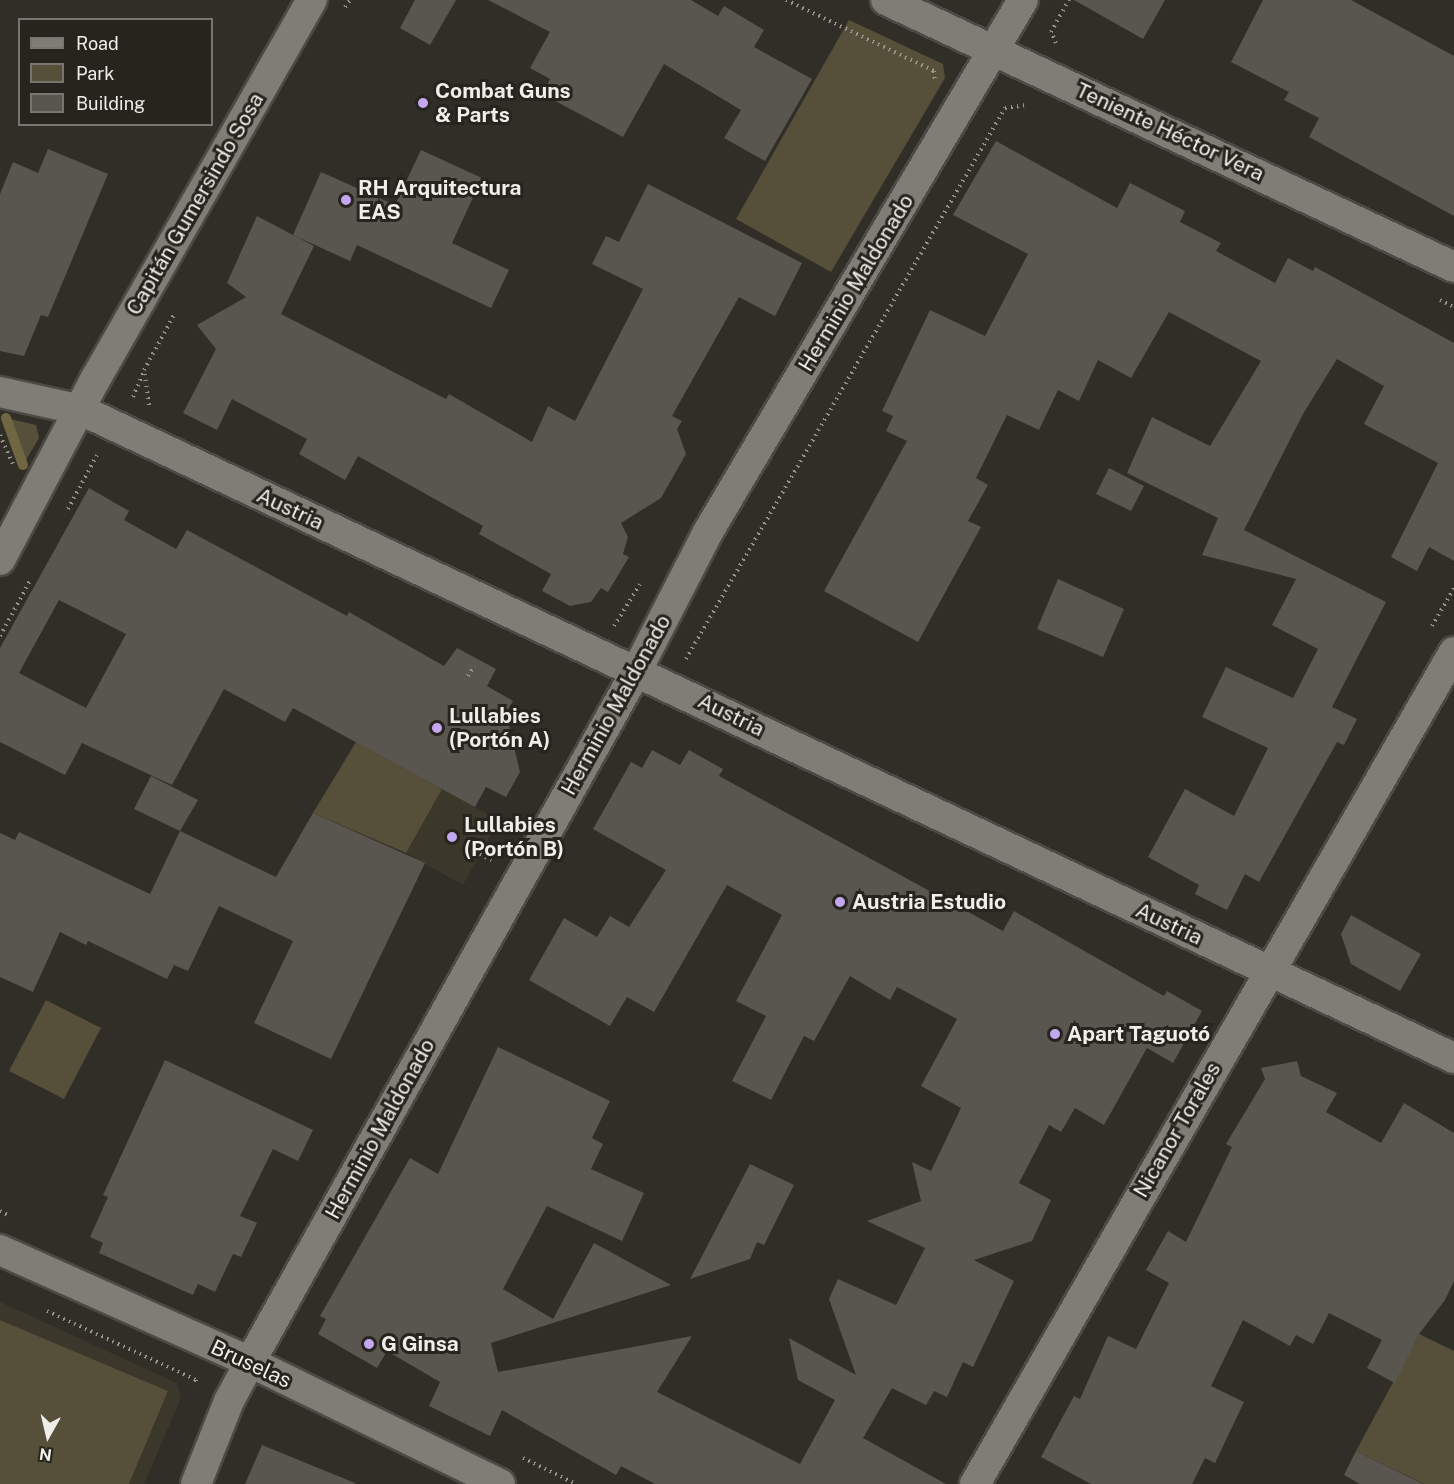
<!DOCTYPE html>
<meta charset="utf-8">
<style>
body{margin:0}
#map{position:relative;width:1454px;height:1484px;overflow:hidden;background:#302e27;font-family:"Public Sans",sans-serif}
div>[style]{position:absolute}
.built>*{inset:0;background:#3b372a}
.green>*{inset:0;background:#564f39}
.stream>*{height:10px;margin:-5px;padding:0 5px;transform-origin:5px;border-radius:5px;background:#716642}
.building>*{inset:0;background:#58564e}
.path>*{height:4px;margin-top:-2px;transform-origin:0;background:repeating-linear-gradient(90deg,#999792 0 1.5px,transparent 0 6px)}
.roads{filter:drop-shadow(2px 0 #4c4a44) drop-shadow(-2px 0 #4c4a44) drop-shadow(0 2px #4c4a44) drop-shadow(0 -2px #4c4a44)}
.minor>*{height:30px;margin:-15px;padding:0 15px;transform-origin:15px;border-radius:15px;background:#7f7d75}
.dots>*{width:16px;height:16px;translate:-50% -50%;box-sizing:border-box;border:3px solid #26241d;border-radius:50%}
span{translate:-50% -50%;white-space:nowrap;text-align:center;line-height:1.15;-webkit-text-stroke:6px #26241d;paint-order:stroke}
.poi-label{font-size:21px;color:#f0eeea;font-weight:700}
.left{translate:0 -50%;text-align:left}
.street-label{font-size:21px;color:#f0eeea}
.legend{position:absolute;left:18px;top:18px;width:195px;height:108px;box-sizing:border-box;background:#26241d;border:2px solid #77756f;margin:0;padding:8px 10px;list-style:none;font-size:18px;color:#f0eeea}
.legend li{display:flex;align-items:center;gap:12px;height:30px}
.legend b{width:30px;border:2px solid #77756f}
.north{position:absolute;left:18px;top:1406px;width:60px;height:60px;-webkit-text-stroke:4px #26241d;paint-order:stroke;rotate:188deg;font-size:16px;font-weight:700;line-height:24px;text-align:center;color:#f0eeea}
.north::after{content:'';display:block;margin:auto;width:21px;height:27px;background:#f0eeea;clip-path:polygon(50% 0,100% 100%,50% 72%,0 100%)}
</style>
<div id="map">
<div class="built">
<i style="clip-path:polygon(442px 789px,499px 820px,463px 885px,406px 853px)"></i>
<i style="clip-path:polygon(0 1302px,177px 1383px,181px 1398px,144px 1484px,129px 1484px,168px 1391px,0 1320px)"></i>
</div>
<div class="green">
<i style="clip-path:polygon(849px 20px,943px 64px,945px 78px,831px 272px,736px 219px)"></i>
<i style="clip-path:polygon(6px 418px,36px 425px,39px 438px,23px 465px)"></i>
<i style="clip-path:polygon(356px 742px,442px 789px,406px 853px,313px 813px)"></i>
<i style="clip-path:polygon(46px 1000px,101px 1028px,64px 1099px,9px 1071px)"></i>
<i style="clip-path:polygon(0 1320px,168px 1391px,129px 1484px,0 1484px)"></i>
<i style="clip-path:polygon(1419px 1334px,1454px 1351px,1454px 1484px,1424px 1484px,1356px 1451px)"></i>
</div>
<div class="stream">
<i style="left:6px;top:418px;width:50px;rotate:70.1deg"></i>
</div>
<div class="building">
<i style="clip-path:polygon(415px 0,456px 0,430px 45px,400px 28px)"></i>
<i style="clip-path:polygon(488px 0,691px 0,718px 16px,724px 6px,764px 30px,754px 47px,812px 79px,765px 161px,724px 138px,741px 110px,664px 64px,623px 137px,542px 94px,550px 79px,530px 68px,550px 32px)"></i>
<i style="clip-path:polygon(1074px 0,1165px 0,1143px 39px)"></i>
<i style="clip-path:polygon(1263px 0,1351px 0,1454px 56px,1454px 216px,1309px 137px,1319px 118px,1284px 100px,1289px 92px,1231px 62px)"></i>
<i style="clip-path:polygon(996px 141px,1117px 208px,1130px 183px,1185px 211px,1180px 222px,1221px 243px,1216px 251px,1275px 283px,1288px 258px,1313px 271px,1315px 267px,1454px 343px,1454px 561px,1429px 547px,1417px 571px,1391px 557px,1438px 463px,1364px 424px,1384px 386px,1337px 359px,1303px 414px,1244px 530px,1386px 602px,1332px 707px,1357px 719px,1344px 745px,1337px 742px,1259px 882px,1245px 874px,1227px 910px,1195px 894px,1199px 885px,1148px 857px,1185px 789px,1234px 816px,1268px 748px,1202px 717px,1226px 667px,1293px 698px,1318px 649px,1272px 625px,1296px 579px,1202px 555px,1218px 518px,1127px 473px,1152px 417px,1210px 446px,1261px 361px,1169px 312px,1131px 378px,1098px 360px,1079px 401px,1058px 390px,1039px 430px,1007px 415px,976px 478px,988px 485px,968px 521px,981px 527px,918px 642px,824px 591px,907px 441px,886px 431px,893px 416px,882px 411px,930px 310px,985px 336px,1028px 254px,953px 215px)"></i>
<i style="clip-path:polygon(48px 149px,108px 174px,48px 317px,41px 315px,24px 356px,0 351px,0 194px,13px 162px,38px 173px)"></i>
<i style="clip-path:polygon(421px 150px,482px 178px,452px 243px,509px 270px,491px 308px,357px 245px,350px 261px,293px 235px,321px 172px,395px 205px)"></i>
<i style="clip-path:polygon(648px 184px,802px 263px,775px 316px,739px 297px,672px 416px,682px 421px,677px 429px,686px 454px,661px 498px,621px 523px,628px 537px,623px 554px,629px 557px,608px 592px,601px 588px,591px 602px,570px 606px,542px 591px,551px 574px,479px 534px,483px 526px,358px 456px,345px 480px,299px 454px,307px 439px,232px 399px,217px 430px,183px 413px,216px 349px,197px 325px,246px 297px,227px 283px,257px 216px,314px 246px,281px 314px,446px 399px,449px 394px,532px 442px,548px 406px,575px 421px,643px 289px,592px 264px,606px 236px,619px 242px)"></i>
<i style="clip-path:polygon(1109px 468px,1144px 486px,1131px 511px,1096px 494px)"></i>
<i style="clip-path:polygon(evenodd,89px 488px,129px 511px,124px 520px,176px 549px,187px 530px,347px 616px,349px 612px,444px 666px,457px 648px,496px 669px,487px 686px,513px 701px,506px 713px,520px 772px,506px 797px,486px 787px,475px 807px,293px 708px,285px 722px,224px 689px,172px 785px,82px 743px,65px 775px,0 742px,0 648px,89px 488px,59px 600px,126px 634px,86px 708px,19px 673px,59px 600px)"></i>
<i style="clip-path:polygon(1058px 579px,1124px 609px,1103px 657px,1037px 629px)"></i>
<i style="clip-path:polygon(652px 750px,680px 765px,689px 750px,723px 769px,719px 776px,1003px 931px,1014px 911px,1164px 996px,1167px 991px,1202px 1011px,1173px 1063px,1147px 1048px,1104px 1125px,1075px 1108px,1061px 1132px,1049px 1125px,1019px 1183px,1051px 1200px,1032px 1241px,974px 1260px,1014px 1281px,973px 1367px,963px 1362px,947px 1397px,934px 1391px,926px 1405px,892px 1388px,863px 1438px,946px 1484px,655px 1484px,621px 1466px,616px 1475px,502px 1410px,490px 1436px,429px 1406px,440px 1382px,387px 1351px,377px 1368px,318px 1334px,326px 1319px,320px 1316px,410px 1158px,438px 1174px,498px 1047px,610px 1101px,592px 1138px,603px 1144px,591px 1169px,644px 1193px,622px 1241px,547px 1206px,503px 1289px,553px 1319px,594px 1243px,671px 1285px,491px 1343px,498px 1372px,692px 1336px,657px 1392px,800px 1464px,835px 1400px,798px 1380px,789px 1338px,856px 1375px,829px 1299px,838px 1279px,896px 1305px,925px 1248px,867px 1221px,921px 1201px,912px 1162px,931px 1171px,961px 1108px,921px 1086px,957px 1019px,897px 987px,890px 1000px,850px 976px,814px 1041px,804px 1036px,771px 1100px,732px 1081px,766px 1016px,736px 1001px,782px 915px,727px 885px,654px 1012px,627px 997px,610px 1026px,529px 980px,564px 918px,597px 937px,610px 916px,629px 927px,666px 870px,593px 829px,631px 762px,642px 768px)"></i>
<i style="clip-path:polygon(151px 776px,198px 800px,180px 831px,134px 809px)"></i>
<i style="clip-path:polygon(313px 813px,425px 863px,331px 1059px,254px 1023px,293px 941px,219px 906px,188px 971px,174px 965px,167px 979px,88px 941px,86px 945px,60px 932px,33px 992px,0 977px,0 833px,15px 840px,19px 832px,150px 894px,180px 831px,276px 877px)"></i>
<i style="clip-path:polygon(1351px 915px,1421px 954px,1400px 991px,1351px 964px,1341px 934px)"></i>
<i style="clip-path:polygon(165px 1060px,313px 1130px,298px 1161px,273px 1149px,240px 1216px,257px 1223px,241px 1257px,233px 1254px,215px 1292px,198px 1284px,193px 1295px,99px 1253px,103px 1243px,90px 1237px,108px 1197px,103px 1195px)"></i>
<i style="clip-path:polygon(1297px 1061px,1301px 1076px,1337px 1093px,1326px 1112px,1381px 1143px,1404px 1103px,1454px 1133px,1454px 1281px,1445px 1300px,1419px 1334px,1395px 1383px,1367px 1368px,1382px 1340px,1329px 1313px,1313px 1344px,1296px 1335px,1290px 1346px,1243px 1320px,1211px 1386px,1244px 1402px,1215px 1463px,1205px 1458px,1192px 1484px,1091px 1484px,1041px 1457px,1074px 1396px,1080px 1399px,1108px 1336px,1136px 1349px,1169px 1283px,1146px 1270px,1168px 1231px,1186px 1242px,1232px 1147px,1226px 1144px,1265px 1079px,1261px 1068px)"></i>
<i style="clip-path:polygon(750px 1164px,794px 1185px,764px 1245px,757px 1242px,750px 1259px,690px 1279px)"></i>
<i style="clip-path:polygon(262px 1445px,355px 1483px,355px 1484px,245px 1484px)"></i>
<i style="clip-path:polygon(1356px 1451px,1423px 1484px,1360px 1484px,1344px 1475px)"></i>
</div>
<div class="path">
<i style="left:786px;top:0;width:164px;rotate:25.6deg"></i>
<i style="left:934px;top:71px;width:9px;rotate:84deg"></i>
<i style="left:345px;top:7px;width:9px;rotate:-54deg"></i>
<i style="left:1056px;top:43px;width:12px;rotate:-114deg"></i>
<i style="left:1051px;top:32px;width:37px;rotate:-61deg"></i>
<i style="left:1440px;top:300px;width:16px;rotate:27deg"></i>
<i style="left:133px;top:397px;width:28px;rotate:-67deg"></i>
<i style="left:149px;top:405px;width:35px;rotate:-98deg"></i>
<i style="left:144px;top:370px;width:63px;rotate:-61.4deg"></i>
<i style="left:0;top:435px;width:32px;rotate:66deg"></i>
<i style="left:68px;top:509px;width:61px;rotate:-61.8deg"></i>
<i style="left:614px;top:626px;width:49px;rotate:-58.2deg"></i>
<i style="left:1432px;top:626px;width:44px;rotate:-59.9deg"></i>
<i style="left:0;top:636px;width:65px;rotate:-61.5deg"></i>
<i style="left:686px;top:659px;width:637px;rotate:-59.93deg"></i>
<i style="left:1005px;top:108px;width:21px;rotate:-8deg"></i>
<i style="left:468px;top:676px;width:12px;rotate:-59deg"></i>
<i style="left:480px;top:854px;width:13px;rotate:29deg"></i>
<i style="left:0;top:1211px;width:11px;rotate:27deg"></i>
<i style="left:47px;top:1311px;width:164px;rotate:24.8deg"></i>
<i style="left:196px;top:1380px;width:6px;rotate:81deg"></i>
<i style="left:523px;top:1458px;width:59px;rotate:26.1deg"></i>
</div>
<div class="roads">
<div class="minor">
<i style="left:886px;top:0;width:628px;rotate:25.18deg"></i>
<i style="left:0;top:392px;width:83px;rotate:12.5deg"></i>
<i style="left:81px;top:410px;width:1518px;rotate:25.27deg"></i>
<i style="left:0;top:560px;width:204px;rotate:-62.2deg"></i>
<i style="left:95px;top:380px;width:438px;rotate:-60.3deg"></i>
<i style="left:0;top:1250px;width:274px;rotate:24.1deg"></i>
<i style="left:250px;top:1362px;width:278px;rotate:26deg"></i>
<i style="left:196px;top:1484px;width:89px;rotate:-68.3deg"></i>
<i style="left:229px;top:1401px;width:44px;rotate:-61.7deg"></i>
<i style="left:250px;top:1362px;width:791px;rotate:-60.78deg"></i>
<i style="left:636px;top:672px;width:157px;rotate:-62.8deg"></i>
<i style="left:708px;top:532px;width:618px;rotate:-59.37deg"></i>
<i style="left:975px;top:1484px;width:960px;rotate:-60.07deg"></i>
</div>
</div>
<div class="dots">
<i style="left:423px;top:103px;background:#c4a7f1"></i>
<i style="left:346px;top:200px;background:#c4a7f1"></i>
<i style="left:437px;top:728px;background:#c4a7f1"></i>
<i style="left:452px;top:837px;background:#c4a7f1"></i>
<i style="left:840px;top:902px;background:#c4a7f1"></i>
<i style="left:1055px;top:1034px;background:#c4a7f1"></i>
<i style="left:369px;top:1344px;background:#c4a7f1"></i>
</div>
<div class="poi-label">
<span class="left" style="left:435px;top:103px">Combat Guns<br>&amp; Parts</span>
<span class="left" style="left:358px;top:200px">RH Arquitectura<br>EAS</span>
<span class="left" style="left:449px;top:728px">Lullabies<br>(Portón A)</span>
<span class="left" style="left:464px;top:837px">Lullabies<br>(Portón B)</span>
<span class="left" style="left:852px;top:902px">Austria Estudio</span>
<span class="left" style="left:1067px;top:1034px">Apart Taguotó</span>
<span class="left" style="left:381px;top:1344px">G Ginsa</span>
</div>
<div class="street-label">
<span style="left:1170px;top:132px;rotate:25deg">Teniente Héctor Vera</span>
<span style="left:195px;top:204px;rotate:-60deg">Capitán Gumersindo Sosa</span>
<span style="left:856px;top:283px;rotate:-59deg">Herminio Maldonado</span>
<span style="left:290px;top:509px;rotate:25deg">Austria</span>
<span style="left:616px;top:705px;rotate:-61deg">Herminio Maldonado</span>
<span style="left:731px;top:715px;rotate:26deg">Austria</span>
<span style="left:1169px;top:924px;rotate:25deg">Austria</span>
<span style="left:380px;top:1129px;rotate:-61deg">Herminio Maldonado</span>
<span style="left:1177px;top:1130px;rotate:-60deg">Nicanor Torales</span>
<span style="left:251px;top:1364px;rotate:25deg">Bruselas</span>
</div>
<ul class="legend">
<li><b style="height:8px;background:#7f7d75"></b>Road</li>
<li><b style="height:16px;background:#564f39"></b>Park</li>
<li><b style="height:16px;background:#58564e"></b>Building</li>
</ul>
<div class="north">N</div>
</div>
